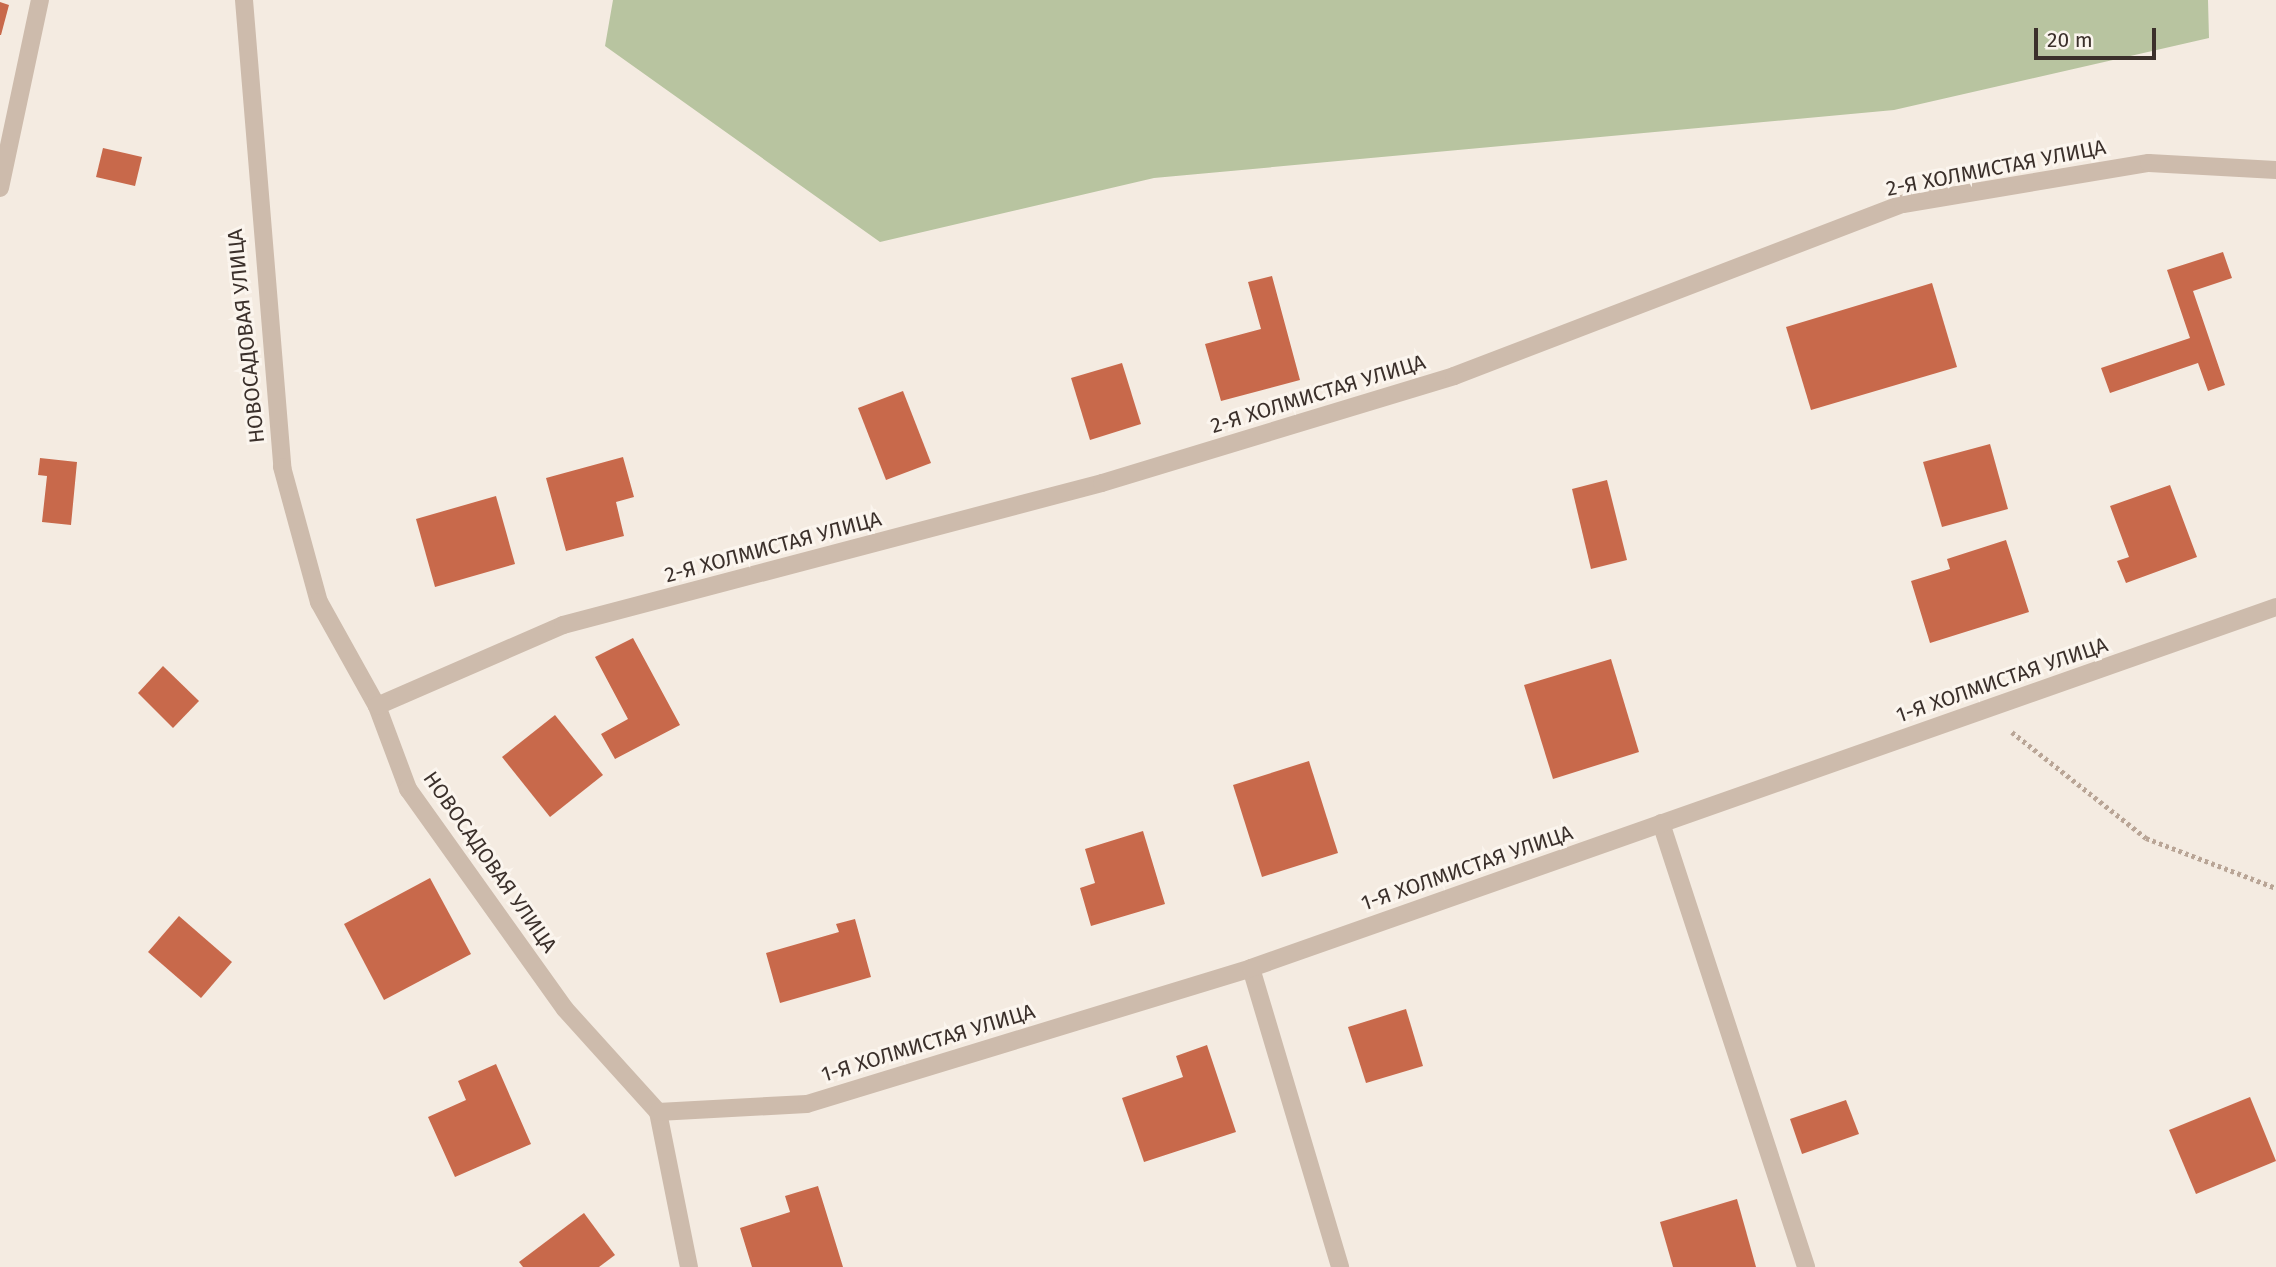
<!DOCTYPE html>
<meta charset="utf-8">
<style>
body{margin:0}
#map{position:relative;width:2276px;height:1267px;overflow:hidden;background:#f4ebe1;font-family:"Fira Sans",sans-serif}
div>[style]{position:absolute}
.green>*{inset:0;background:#b8c4a0}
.building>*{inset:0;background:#c8694b}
.path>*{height:4.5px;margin-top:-2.25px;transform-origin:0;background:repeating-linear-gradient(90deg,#b9a596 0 3.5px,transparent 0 7px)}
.lane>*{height:18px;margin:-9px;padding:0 9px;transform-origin:9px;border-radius:9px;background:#cdbbac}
.street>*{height:18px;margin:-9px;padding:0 9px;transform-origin:9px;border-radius:9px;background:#cdbbac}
span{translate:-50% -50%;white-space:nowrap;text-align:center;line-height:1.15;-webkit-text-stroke:6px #fbf5ee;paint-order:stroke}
.street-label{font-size:21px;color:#3b302b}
.scale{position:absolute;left:2034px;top:28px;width:122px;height:32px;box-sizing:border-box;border:4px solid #3b302b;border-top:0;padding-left:9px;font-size:21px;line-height:24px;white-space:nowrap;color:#3b302b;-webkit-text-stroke:5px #fbf5ee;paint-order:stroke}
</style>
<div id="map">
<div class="green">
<i style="clip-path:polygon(613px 0,2208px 0,2209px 38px,1894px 110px,1154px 178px,880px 242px,605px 46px)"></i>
</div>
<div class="building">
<i style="clip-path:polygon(0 2px,9px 5px,1px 35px,0 35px)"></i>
<i style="clip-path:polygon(103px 148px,142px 157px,135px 186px,96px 177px)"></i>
<i style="clip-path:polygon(2223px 252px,2232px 278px,2193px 291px,2225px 385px,2208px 391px,2198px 363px,2110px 393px,2101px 368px,2190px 338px,2167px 270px)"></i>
<i style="clip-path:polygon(1272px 276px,1300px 380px,1221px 401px,1205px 344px,1261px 329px,1248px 282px)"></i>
<i style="clip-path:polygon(1932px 283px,1957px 367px,1811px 410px,1786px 327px)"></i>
<i style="clip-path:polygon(1122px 363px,1141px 424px,1090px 440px,1071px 378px)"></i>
<i style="clip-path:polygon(903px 391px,931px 463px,886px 480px,858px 408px)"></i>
<i style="clip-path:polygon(1990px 444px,2008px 509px,1942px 527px,1923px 462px)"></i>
<i style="clip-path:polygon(623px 457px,634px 497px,616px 502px,624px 536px,566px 551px,546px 478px)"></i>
<i style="clip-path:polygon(40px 458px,77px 462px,71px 525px,42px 522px,47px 476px,38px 475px)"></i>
<i style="clip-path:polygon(1607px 480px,1627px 560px,1591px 569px,1572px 489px)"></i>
<i style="clip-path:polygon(2170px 485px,2197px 557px,2126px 583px,2117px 561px,2129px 557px,2110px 506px)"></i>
<i style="clip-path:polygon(496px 496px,515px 564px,435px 587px,416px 519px)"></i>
<i style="clip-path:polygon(2006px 540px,2029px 612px,1930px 643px,1911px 581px,1950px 569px,1947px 559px)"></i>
<i style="clip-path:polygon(633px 638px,680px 725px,615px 759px,601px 734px,628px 719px,595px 657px)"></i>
<i style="clip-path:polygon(1611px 659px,1639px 752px,1553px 779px,1524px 685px)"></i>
<i style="clip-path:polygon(163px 666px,199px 701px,173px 728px,138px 693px)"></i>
<i style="clip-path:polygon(555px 715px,603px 775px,550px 817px,502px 757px)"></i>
<i style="clip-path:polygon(1309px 761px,1338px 853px,1262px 877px,1233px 785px)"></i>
<i style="clip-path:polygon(1143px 831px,1165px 904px,1091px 926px,1080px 888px,1095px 883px,1085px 849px)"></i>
<i style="clip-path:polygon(430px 878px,471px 954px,384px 1000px,344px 924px)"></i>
<i style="clip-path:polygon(179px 916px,232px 962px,201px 998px,148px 952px)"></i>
<i style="clip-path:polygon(855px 919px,871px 977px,780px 1003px,766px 953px,839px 932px,836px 924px)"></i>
<i style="clip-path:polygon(1406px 1009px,1423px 1066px,1366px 1083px,1348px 1027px)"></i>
<i style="clip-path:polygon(1207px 1045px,1236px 1132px,1144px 1162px,1122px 1098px,1183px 1077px,1176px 1056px)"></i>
<i style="clip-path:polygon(496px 1064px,531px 1144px,455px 1177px,428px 1117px,466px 1100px,458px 1081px)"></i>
<i style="clip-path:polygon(2250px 1097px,2276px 1161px,2196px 1194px,2169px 1130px)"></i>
<i style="clip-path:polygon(1846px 1100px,1859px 1134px,1802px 1154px,1790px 1119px)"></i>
<i style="clip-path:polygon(818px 1186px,843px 1267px,752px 1267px,740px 1228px,790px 1212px,785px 1196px)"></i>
<i style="clip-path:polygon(1737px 1199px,1756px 1267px,1673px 1267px,1660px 1222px)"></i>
<i style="clip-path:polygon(584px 1213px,615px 1255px,599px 1267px,523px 1267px,519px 1262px)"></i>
</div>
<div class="path">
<i style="left:2012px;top:732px;width:171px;rotate:38.3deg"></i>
<i style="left:2146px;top:838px;width:139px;rotate:21deg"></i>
</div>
<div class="lane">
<i style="left:1661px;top:823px;width:467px;rotate:71.9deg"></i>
<i style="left:1251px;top:968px;width:312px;rotate:73.4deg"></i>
</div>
<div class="street">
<i style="left:244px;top:0;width:469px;rotate:85.3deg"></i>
<i style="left:282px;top:467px;width:140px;rotate:74.7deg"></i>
<i style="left:319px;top:602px;width:119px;rotate:60.9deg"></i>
<i style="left:377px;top:706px;width:89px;rotate:69.5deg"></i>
<i style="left:408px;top:789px;width:270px;rotate:54.5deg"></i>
<i style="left:565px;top:1009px;width:139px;rotate:47.9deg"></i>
<i style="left:658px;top:1112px;width:158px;rotate:78.7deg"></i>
<i style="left:0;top:188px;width:192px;rotate:-78deg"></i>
<i style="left:377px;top:706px;width:203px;rotate:-23.5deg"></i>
<i style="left:563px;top:625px;width:557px;rotate:-14.76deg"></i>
<i style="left:1102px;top:483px;width:368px;rotate:-16.9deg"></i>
<i style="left:1454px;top:376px;width:481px;rotate:-21deg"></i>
<i style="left:1903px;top:204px;width:249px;rotate:-9.5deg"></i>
<i style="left:2149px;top:163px;width:127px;rotate:3.2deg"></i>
<i style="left:658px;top:1112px;width:149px;rotate:-3.1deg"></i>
<i style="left:807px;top:1104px;width:464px;rotate:-17deg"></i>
<i style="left:1251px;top:968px;width:1087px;rotate:-19.4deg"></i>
</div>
<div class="street-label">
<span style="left:1996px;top:168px;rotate:-11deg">2-Я ХОЛМИСТАЯ УЛИЦА</span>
<span style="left:246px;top:336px;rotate:-96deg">НОВОСАДОВАЯ УЛИЦА</span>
<span style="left:1318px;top:394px;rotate:-17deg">2-Я ХОЛМИСТАЯ УЛИЦА</span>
<span style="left:773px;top:547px;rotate:-15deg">2-Я ХОЛМИСТАЯ УЛИЦА</span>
<span style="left:2002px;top:680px;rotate:-19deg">1-Я ХОЛМИСТАЯ УЛИЦА</span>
<span style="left:490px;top:862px;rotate:55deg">НОВОСАДОВАЯ УЛИЦА</span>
<span style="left:1467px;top:868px;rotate:-19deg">1-Я ХОЛМИСТАЯ УЛИЦА</span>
<span style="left:928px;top:1043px;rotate:-17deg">1-Я ХОЛМИСТАЯ УЛИЦА</span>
</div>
<div class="scale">20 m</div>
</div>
